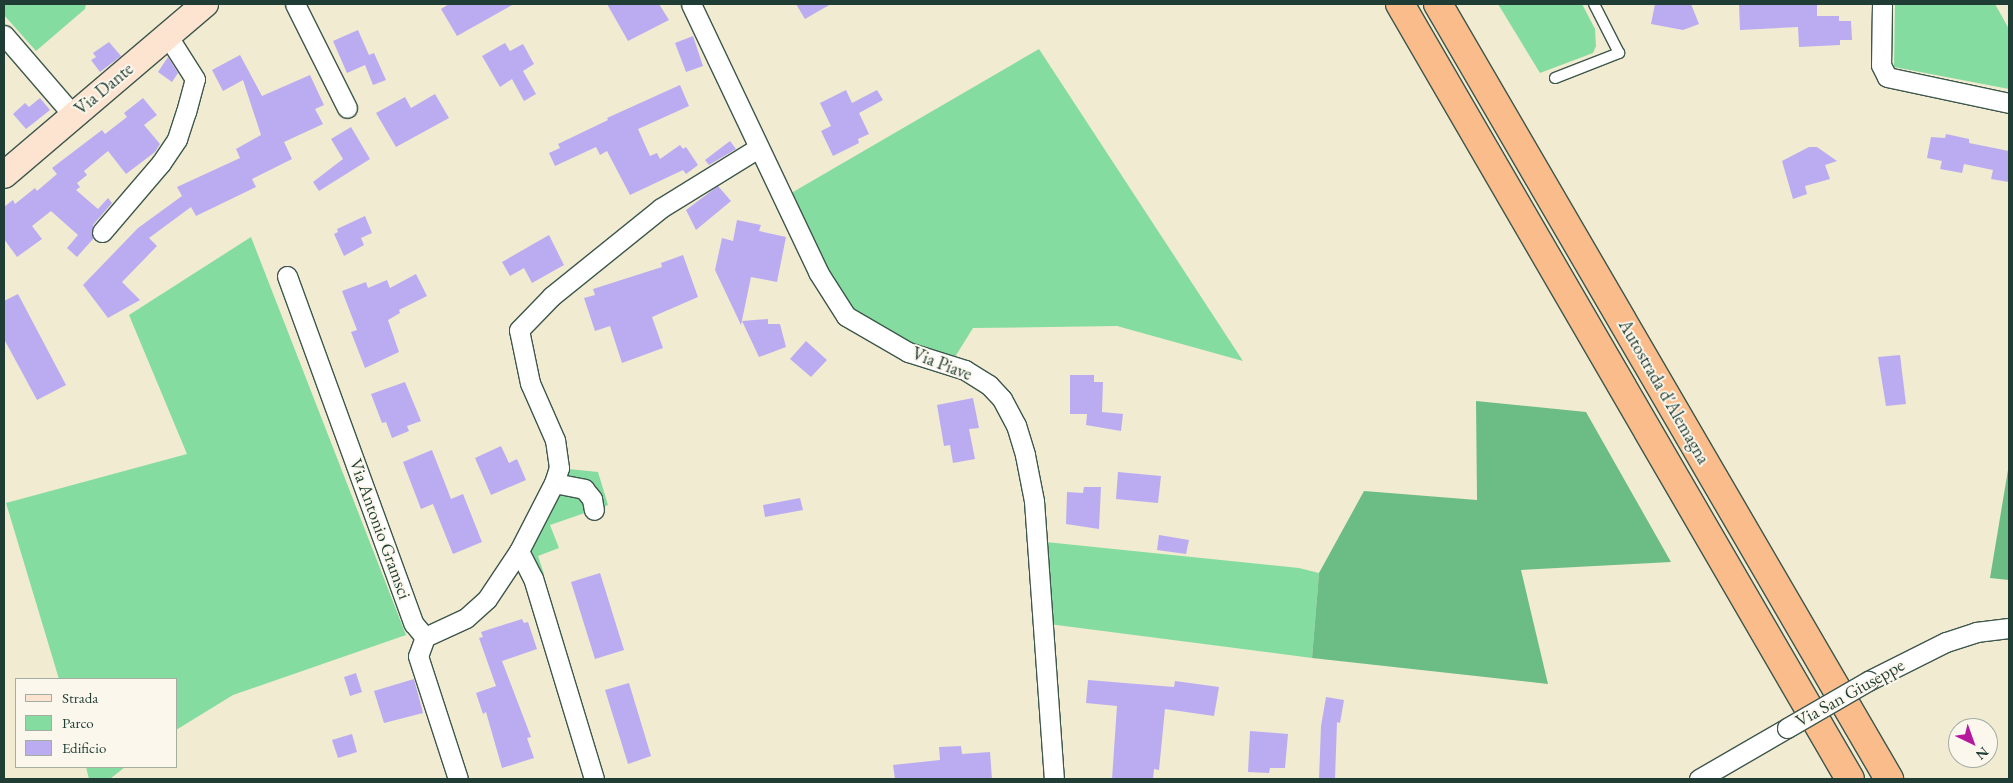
<!DOCTYPE html>
<style>
body{margin:0}
#map{position:relative;width:2013px;height:783px;overflow:hidden;background:#f1ebd2;font-family:"EB Garamond",serif}
div>[style]{position:absolute}
.green>*{inset:0;background:#85dca0}
.forest>*{inset:0;background:#6cbc86}
.building>*{inset:0;background:#bbacf1}
.roads{filter:drop-shadow(1px 0 #3e574c) drop-shadow(-1px 0 #3e574c) drop-shadow(0 1px #3e574c) drop-shadow(0 -1px #3e574c)}
.lane>*{height:10px;margin:-5px;padding:0 5px;transform-origin:5px;border-radius:5px;background:#fff}
.street>*{height:19px;margin:-9.5px;padding:0 9.5px;transform-origin:9.5px;border-radius:9.5px;background:#fff}
.secondary>*{height:26px;margin:-13px;padding:0 13px;transform-origin:13px;border-radius:13px;background:#fde4d1}
.highway>*{height:28px;margin:-14px;padding:0 14px;transform-origin:14px;border-radius:14px;background:#fabc8b}
.bridges{filter:drop-shadow(1px 0 #3e574c) drop-shadow(-1px 0 #3e574c) drop-shadow(0 1px #3e574c) drop-shadow(0 -1px #3e574c)}
.street-bridge>*{height:19px;margin:-9.5px;padding:0 9.5px;transform-origin:9.5px;border-radius:9.5px;background:#fff}
span{translate:-50% -50%;white-space:nowrap;text-align:center;line-height:1.15;-webkit-text-stroke:4px #fbf7ec;paint-order:stroke}
.street-label{font-size:18px;color:#1f3d34}
.frame{position:absolute;inset:0;border:5px solid #1f3d34;pointer-events:none}
.legend{position:absolute;left:15px;top:678px;width:162px;height:90px;box-sizing:border-box;background:#fbf7ec;border:1px solid #a3ada2;margin:0;padding:6px 9px;list-style:none;font-size:15px;color:#1f3d34}
.legend li{display:flex;align-items:center;gap:10px;height:25px}
.legend b{width:25px;border:1px solid #a3ada2}
.north{position:absolute;left:1948px;top:718px;width:50px;height:50px;box-sizing:border-box;background:#fbf7ec;border:1px solid #a3ada2;border-radius:50%;rotate:138deg;font-size:14px;font-weight:700;line-height:20px;text-align:center;color:#1f3d34}
.north::after{content:'';display:block;margin:auto;width:18px;height:22px;background:#b5179e;clip-path:polygon(50% 0,100% 100%,50% 72%,0 100%)}
</style>
<div id="map">
<div class="green">
<i style="clip-path:polygon(4px 4px,86px 4px,85px 9px,36px 51px,4px 15px)"></i>
<i style="clip-path:polygon(1498px 4px,1582px 4px,1595px 29px,1596px 46px,1593px 53px,1540px 73px)"></i>
<i style="clip-path:polygon(1895px 4px,1995px 4px,2009px 29px,2009px 89px,1894px 67px)"></i>
<i style="clip-path:polygon(1039px 49px,1243px 361px,1117px 326px,973px 328px,950px 365px,856px 324px,781px 199px)"></i>
<i style="clip-path:polygon(251px 237px,406px 635px,233px 695px,176px 730px,176px 679px,59px 679px,6px 503px,187px 454px,129px 315px)"></i>
<i style="clip-path:polygon(559px 468px,598px 472px,608px 505px,550px 525px,559px 548px,538px 556px,544px 574px,533px 578px,519px 551px)"></i>
<i style="clip-path:polygon(1036px 541px,1299px 568px,1319px 573px,1312px 658px,1041px 623px)"></i>
<i style="clip-path:polygon(86px 767px,125px 767px,110px 779px,89px 779px)"></i>
</div>
<div class="forest">
<i style="clip-path:polygon(1476px 401px,1586px 412px,1671px 562px,1521px 570px,1548px 684px,1312px 658px,1319px 573px,1364px 491px,1477px 500px)"></i>
<i style="clip-path:polygon(2009px 464px,2009px 580px,1990px 578px)"></i>
</div>
<div class="building">
<i style="clip-path:polygon(449px 4px,514px 4px,457px 36px,441px 9px)"></i>
<i style="clip-path:polygon(607px 4px,659px 4px,669px 20px,628px 41px)"></i>
<i style="clip-path:polygon(796px 4px,831px 4px,805px 19px)"></i>
<i style="clip-path:polygon(1655px 4px,1691px 4px,1699px 24px,1683px 30px,1651px 24px)"></i>
<i style="clip-path:polygon(1739px 4px,1817px 4px,1817px 16px,1839px 16px,1839px 21px,1851px 21px,1852px 40px,1840px 40px,1840px 45px,1799px 47px,1798px 27px,1740px 30px)"></i>
<i style="clip-path:polygon(358px 30px,369px 55px,374px 53px,386px 80px,373px 85px,365px 65px,347px 73px,333px 41px)"></i>
<i style="clip-path:polygon(693px 36px,703px 66px,686px 72px,675px 43px)"></i>
<i style="clip-path:polygon(109px 42px,121px 56px,100px 72px,91px 60px,96px 57px,93px 53px)"></i>
<i style="clip-path:polygon(505px 43px,510px 51px,523px 44px,534px 64px,523px 71px,536px 94px,524px 101px,512px 79px,500px 87px,482px 56px)"></i>
<i style="clip-path:polygon(240px 55px,262px 96px,310px 75px,324px 105px,315px 109px,323px 124px,284px 142px,292px 159px,252px 179px,256px 187px,196px 216px,191px 207px,149px 238px,157px 246px,122px 282px,140px 300px,108px 318px,83px 285px,138px 228px,182px 196px,177px 187px,240px 158px,236px 149px,261px 135px,243px 80px,223px 91px,212px 70px)"></i>
<i style="clip-path:polygon(168px 57px,178px 73px,172px 82px,158px 72px)"></i>
<i style="clip-path:polygon(680px 85px,689px 106px,638px 129px,650px 156px,657px 153px,660px 159px,680px 145px,683px 149px,686px 147px,698px 165px,686px 174px,683px 170px,630px 195px,607px 151px,600px 155px,596px 147px,555px 166px,549px 153px,560px 148px,558px 144px,608px 120px,607px 118px)"></i>
<i style="clip-path:polygon(846px 90px,852px 103px,877px 90px,883px 100px,859px 113px,869px 134px,858px 139px,859px 143px,833px 156px,821px 131px,831px 126px,820px 103px)"></i>
<i style="clip-path:polygon(435px 94px,449px 118px,396px 147px,376px 113px,405px 97px,411px 108px)"></i>
<i style="clip-path:polygon(40px 98px,50px 110px,26px 129px,13px 114px,25px 103px,29px 107px)"></i>
<i style="clip-path:polygon(143px 98px,157px 115px,144px 125px,160px 144px,155px 152px,126px 174px,108px 151px,84px 171px,87px 175px,77px 183px,80px 187px,76px 190px,98px 209px,108px 198px,112px 203px,93px 225px,93px 239px,77px 257px,67px 248px,78px 235px,51px 211px,32px 226px,42px 239px,17px 257px,4px 239px,4px 207px,13px 200px,15px 204px,35px 188px,37px 191px,57px 174px,52px 168px,102px 130px,105px 134px,127px 117px,124px 113px)"></i>
<i style="clip-path:polygon(351px 127px,370px 159px,319px 191px,313px 182px,343px 159px,331px 139px)"></i>
<i style="clip-path:polygon(1946px 134px,1969px 139px,1969px 143px,2009px 151px,2009px 182px,1991px 179px,1993px 170px,1964px 164px,1962px 173px,1940px 169px,1942px 161px,1927px 158px,1931px 137px,1945px 138px)"></i>
<i style="clip-path:polygon(730px 141px,736px 149px,709px 165px,705px 160px)"></i>
<i style="clip-path:polygon(1809px 147px,1817px 147px,1837px 161px,1825px 165px,1830px 179px,1805px 186px,1807px 194px,1793px 199px,1782px 161px)"></i>
<i style="clip-path:polygon(718px 186px,731px 201px,696px 230px,686px 210px)"></i>
<i style="clip-path:polygon(365px 216px,372px 233px,361px 238px,364px 245px,344px 256px,334px 234px,338px 232px,337px 229px)"></i>
<i style="clip-path:polygon(737px 220px,761px 225px,759px 231px,786px 237px,777px 282px,751px 277px,741px 325px,715px 270px,722px 238px,733px 241px)"></i>
<i style="clip-path:polygon(549px 235px,564px 265px,532px 283px,524px 268px,510px 276px,502px 262px)"></i>
<i style="clip-path:polygon(683px 255px,698px 297px,652px 317px,663px 348px,622px 363px,610px 326px,595px 331px,584px 298px,595px 295px,593px 289px,662px 267px,661px 263px)"></i>
<i style="clip-path:polygon(416px 274px,427px 296px,399px 310px,400px 313px,388px 320px,399px 352px,365px 368px,351px 332px,357px 330px,342px 291px,366px 282px,368px 288px,387px 280px,390px 288px)"></i>
<i style="clip-path:polygon(18px 294px,66px 385px,37px 400px,4px 339px,4px 301px)"></i>
<i style="clip-path:polygon(768px 319px,768px 324px,780px 324px,786px 347px,759px 357px,742px 321px)"></i>
<i style="clip-path:polygon(806px 341px,827px 360px,811px 377px,790px 359px)"></i>
<i style="clip-path:polygon(1900px 355px,1906px 404px,1886px 406px,1878px 357px)"></i>
<i style="clip-path:polygon(1070px 375px,1094px 375px,1094px 382px,1103px 382px,1102px 412px,1123px 414px,1121px 431px,1086px 425px,1087px 414px,1070px 414px)"></i>
<i style="clip-path:polygon(405px 382px,421px 421px,407px 426px,409px 431px,392px 438px,386px 422px,382px 423px,371px 394px)"></i>
<i style="clip-path:polygon(973px 398px,979px 428px,969px 429px,975px 459px,953px 463px,950px 445px,944px 446px,937px 405px)"></i>
<i style="clip-path:polygon(501px 446px,509px 463px,517px 459px,526px 480px,491px 495px,475px 458px)"></i>
<i style="clip-path:polygon(432px 450px,451px 499px,463px 494px,482px 542px,453px 554px,433px 504px,421px 509px,403px 462px)"></i>
<i style="clip-path:polygon(1118px 472px,1161px 476px,1158px 503px,1116px 499px)"></i>
<i style="clip-path:polygon(1084px 487px,1101px 487px,1099px 529px,1066px 524px,1067px 492px,1083px 493px)"></i>
<i style="clip-path:polygon(800px 498px,803px 510px,765px 517px,763px 505px)"></i>
<i style="clip-path:polygon(1159px 535px,1189px 540px,1186px 554px,1157px 550px)"></i>
<i style="clip-path:polygon(600px 573px,624px 650px,595px 659px,571px 582px)"></i>
<i style="clip-path:polygon(522px 619px,524px 623px,528px 622px,537px 649px,502px 661px,531px 737px,527px 738px,534px 758px,502px 768px,486px 712px,483px 714px,476px 693px,496px 686px,479px 638px,483px 637px,481px 632px)"></i>
<i style="clip-path:polygon(356px 673px,362px 692px,350px 696px,344px 677px)"></i>
<i style="clip-path:polygon(414px 679px,423px 713px,384px 723px,374px 691px)"></i>
<i style="clip-path:polygon(1088px 680px,1174px 687px,1175px 681px,1219px 687px,1214px 716px,1165px 709px,1159px 770px,1154px 769px,1153px 779px,1112px 779px,1117px 706px,1086px 703px)"></i>
<i style="clip-path:polygon(629px 683px,651px 756px,628px 764px,605px 690px)"></i>
<i style="clip-path:polygon(1326px 697px,1344px 700px,1340px 723px,1337px 722px,1335px 779px,1319px 779px,1321px 726px)"></i>
<i style="clip-path:polygon(1250px 731px,1288px 734px,1285px 768px,1270px 768px,1269px 773px,1248px 772px)"></i>
<i style="clip-path:polygon(352px 734px,357px 752px,338px 758px,332px 740px)"></i>
<i style="clip-path:polygon(961px 746px,962px 754px,990px 752px,992px 779px,895px 779px,893px 765px,940px 760px,939px 747px)"></i>
</div>
<div class="roads">
<div class="lane">
<i style="left:1555px;top:78px;width:69px;rotate:-21.3deg"></i>
<i style="left:1619px;top:53px;width:55px;rotate:-117deg"></i>
</div>
<div class="street">
<i style="left:295px;top:4px;width:116px;rotate:63.4deg"></i>
<i style="left:691px;top:4px;width:297px;rotate:64.6deg"></i>
<i style="left:818px;top:272px;width:52px;rotate:57.5deg"></i>
<i style="left:846px;top:316px;width:72px;rotate:30.1deg"></i>
<i style="left:908px;top:352px;width:60px;rotate:17.5deg"></i>
<i style="left:965px;top:370px;width:28px;rotate:32deg"></i>
<i style="left:989px;top:385px;width:19px;rotate:47deg"></i>
<i style="left:1002px;top:399px;width:30px;rotate:62deg"></i>
<i style="left:1016px;top:425px;width:31px;rotate:73deg"></i>
<i style="left:1025px;top:455px;width:47px;rotate:78.9deg"></i>
<i style="left:1034px;top:501px;width:279px;rotate:85.9deg"></i>
<i style="left:1882px;top:4px;width:61px;rotate:90.9deg"></i>
<i style="left:1881px;top:65px;width:13px;rotate:63deg"></i>
<i style="left:1887px;top:77px;width:125px;rotate:12deg"></i>
<i style="left:4px;top:35px;width:106px;rotate:49.2deg"></i>
<i style="left:102px;top:232px;width:91px;rotate:-49.5deg"></i>
<i style="left:161px;top:163px;width:29px;rotate:-56deg"></i>
<i style="left:177px;top:139px;width:28px;rotate:-72deg"></i>
<i style="left:186px;top:112px;width:34px;rotate:-75deg"></i>
<i style="left:195px;top:79px;width:52px;rotate:-122.5deg"></i>
<i style="left:287px;top:276px;width:370px;rotate:70deg"></i>
<i style="left:414px;top:624px;width:17px;rotate:50deg"></i>
<i style="left:425px;top:637px;width:20px;rotate:110deg"></i>
<i style="left:418px;top:656px;width:129px;rotate:72deg"></i>
<i style="left:554px;top:483px;width:31px;rotate:11deg"></i>
<i style="left:584px;top:489px;width:13px;rotate:51deg"></i>
<i style="left:592px;top:499px;width:11px;rotate:80deg"></i>
<i style="left:519px;top:551px;width:30px;rotate:63deg"></i>
<i style="left:533px;top:578px;width:210px;rotate:73.1deg"></i>
<i style="left:425px;top:637px;width:45px;rotate:-24.9deg"></i>
<i style="left:466px;top:618px;width:28px;rotate:-42deg"></i>
<i style="left:487px;top:599px;width:58px;rotate:-56.3deg"></i>
<i style="left:519px;top:551px;width:76px;rotate:-62.8deg"></i>
<i style="left:554px;top:483px;width:16px;rotate:-72deg"></i>
<i style="left:559px;top:468px;width:28px;rotate:-98deg"></i>
<i style="left:555px;top:440px;width:62px;rotate:-113.7deg"></i>
<i style="left:530px;top:383px;width:54px;rotate:-101.7deg"></i>
<i style="left:519px;top:330px;width:47px;rotate:-45.9deg"></i>
<i style="left:552px;top:296px;width:140px;rotate:-38.9deg"></i>
<i style="left:661px;top:208px;width:114px;rotate:-31.7deg"></i>
<i style="left:1868px;top:681px;width:87px;rotate:-26.6deg"></i>
<i style="left:1946px;top:642px;width:32px;rotate:-18deg"></i>
<i style="left:1976px;top:632px;width:33px;rotate:-7deg"></i>
<i style="left:1699px;top:779px;width:102px;rotate:-30.1deg"></i>
</div>
<div class="secondary">
<i style="left:4px;top:175px;width:264px;rotate:-40.4deg"></i>
</div>
<div class="highway">
<i style="left:1400px;top:4px;width:896px;rotate:59.86deg"></i>
<i style="left:1438px;top:4px;width:897px;rotate:59.8deg"></i>
</div>
</div>
<div class="bridges">
<div class="street-bridge">
<i style="left:1787px;top:728px;width:94px;rotate:-30.1deg"></i>
</div>
</div>
<div class="street-label">
<span style="left:104px;top:89px;rotate:-40deg">Via Dante</span>
<span style="left:942px;top:364px;rotate:21deg">Via Piave</span>
<span style="left:1664px;top:392px;rotate:60deg">Autostrada d'Alemagna</span>
<span style="left:380px;top:529px;rotate:70deg">Via Antonio Gramsci</span>
<span style="left:1850px;top:693px;rotate:-29deg">Via San Giuseppe</span>
</div>
<div class="frame"></div>
<ul class="legend">
<li><b style="height:6px;background:#fde4d1"></b>Strada</li>
<li><b style="height:14px;background:#85dca0"></b>Parco</li>
<li><b style="height:14px;background:#bbacf1"></b>Edificio</li>
</ul>
<div class="north">N</div>
</div>
